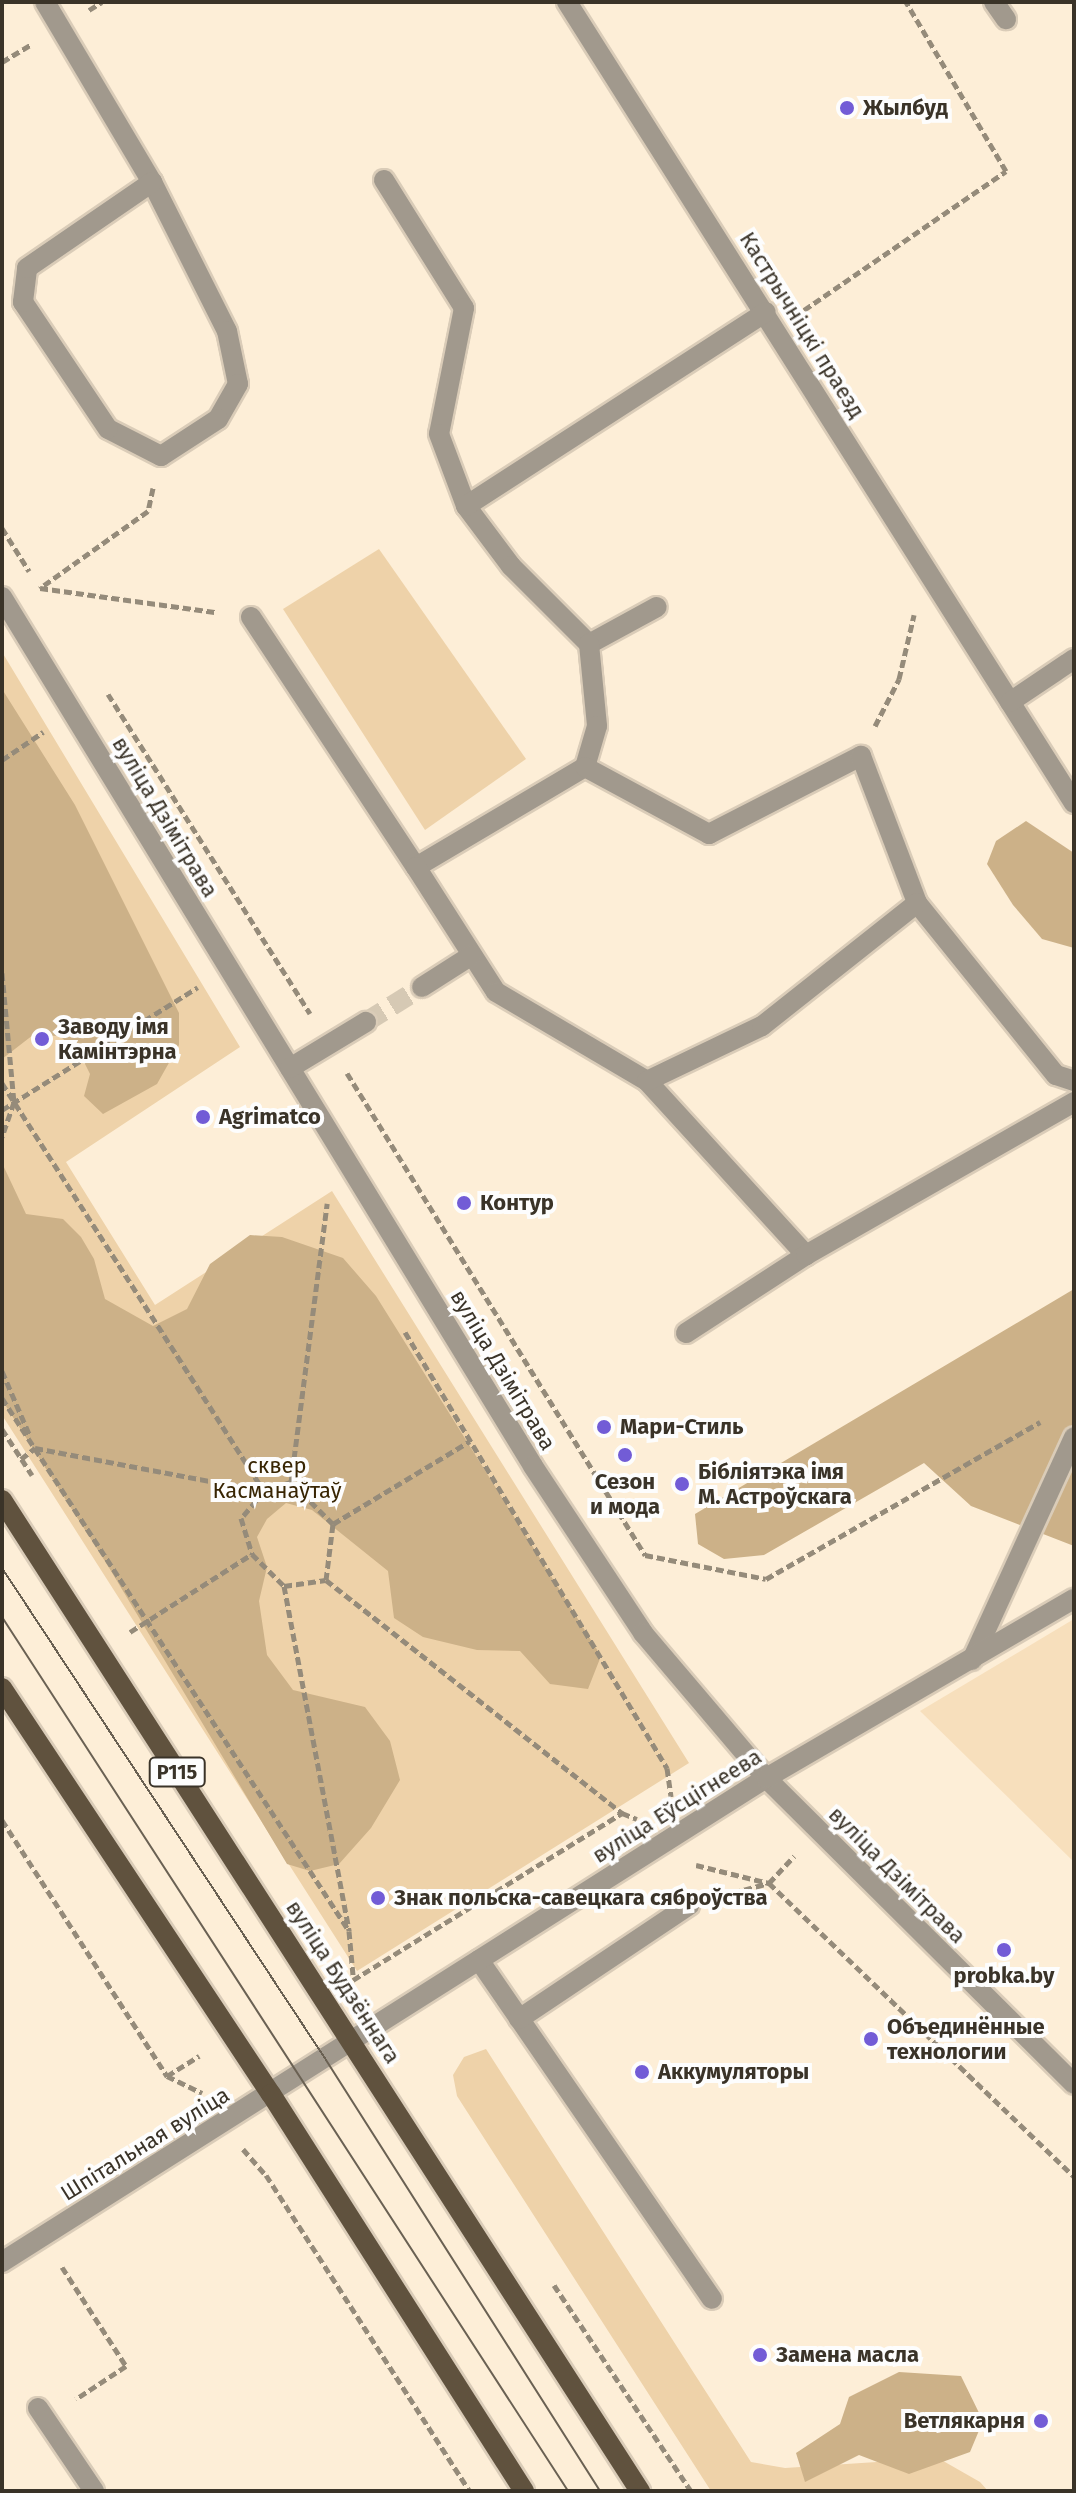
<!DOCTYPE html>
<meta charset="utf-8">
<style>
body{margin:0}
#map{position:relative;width:1076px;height:2493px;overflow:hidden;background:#fdeed7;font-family:"Fira Sans",sans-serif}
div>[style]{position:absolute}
.built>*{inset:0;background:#f7dfbc}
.green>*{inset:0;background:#eed2a9}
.forest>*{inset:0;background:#ccb188}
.minor-tunnel>*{height:20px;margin-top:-10px;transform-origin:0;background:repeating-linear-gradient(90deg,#d6c9b4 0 20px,transparent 0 30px)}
.path>*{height:5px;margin-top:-2.5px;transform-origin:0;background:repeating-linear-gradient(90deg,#958b7a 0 8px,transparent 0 12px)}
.roads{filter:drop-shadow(2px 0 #daccb8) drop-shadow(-2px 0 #daccb8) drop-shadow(0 2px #daccb8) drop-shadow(0 -2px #daccb8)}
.minor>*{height:20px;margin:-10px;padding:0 10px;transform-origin:10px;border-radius:10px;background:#a1998d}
.major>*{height:20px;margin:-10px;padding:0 10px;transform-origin:10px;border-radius:10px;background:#60523e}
.tram>*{height:2px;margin:-1px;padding:0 1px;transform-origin:1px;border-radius:1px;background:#6a6153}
.dots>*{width:22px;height:22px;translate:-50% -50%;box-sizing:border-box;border:4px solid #fdfdfd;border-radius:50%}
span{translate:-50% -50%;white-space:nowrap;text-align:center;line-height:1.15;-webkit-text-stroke:8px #fdfdfd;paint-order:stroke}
.shield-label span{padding:2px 6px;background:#fdfdfd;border:2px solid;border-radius:6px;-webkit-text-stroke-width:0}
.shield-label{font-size:20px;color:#3a3328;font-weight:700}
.poi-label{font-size:22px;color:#3a3328;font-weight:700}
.left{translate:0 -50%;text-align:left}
.right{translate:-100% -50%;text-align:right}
.street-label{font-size:22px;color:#3a3328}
.park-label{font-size:22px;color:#382503}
.frame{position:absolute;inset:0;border:4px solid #3a3328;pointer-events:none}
</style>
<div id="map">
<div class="built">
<i style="clip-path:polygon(1074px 1619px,1074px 1862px,920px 1711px)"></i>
</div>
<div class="green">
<i style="clip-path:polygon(379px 549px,526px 759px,425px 830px,283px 609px)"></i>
<i style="clip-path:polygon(2px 652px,240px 1047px,66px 1162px,155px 1305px,332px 1191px,689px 1763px,357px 1971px,2px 1415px)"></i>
<i style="clip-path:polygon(486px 2049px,751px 2462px,785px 2468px,938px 2458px,980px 2482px,988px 2491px,711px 2491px,457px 2096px,453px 2075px,464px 2057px)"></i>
</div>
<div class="forest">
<i style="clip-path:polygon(2px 689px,75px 805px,179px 1013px,179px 1045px,157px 1084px,103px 1114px,84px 1096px,90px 1074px,81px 1056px,60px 1036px,33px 1035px,2px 1059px)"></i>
<i style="clip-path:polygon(1026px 821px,1074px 853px,1074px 948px,1042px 939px,1013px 905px,987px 864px,996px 841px)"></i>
<i style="clip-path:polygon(2px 1163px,26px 1214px,63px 1219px,81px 1237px,94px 1259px,105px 1299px,153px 1326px,187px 1309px,210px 1264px,250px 1235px,282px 1237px,343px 1258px,376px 1296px,601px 1656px,588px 1689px,550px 1684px,520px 1651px,477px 1650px,423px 1637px,394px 1618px,388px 1571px,312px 1510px,286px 1503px,267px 1519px,257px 1537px,267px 1567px,259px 1601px,267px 1655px,293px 1690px,365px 1707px,390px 1741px,400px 1780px,371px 1828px,339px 1864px,310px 1871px,287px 1864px,108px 1566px,2px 1400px)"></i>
<i style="clip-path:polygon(1074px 1289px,1074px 1546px,971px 1506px,924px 1463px,764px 1555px,724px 1559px,698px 1544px,695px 1514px)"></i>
<i style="clip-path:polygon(899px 2372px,961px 2376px,983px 2421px,970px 2452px,909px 2474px,859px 2455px,805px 2482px,796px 2453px,840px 2424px,849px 2397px)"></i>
</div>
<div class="minor-tunnel">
<i style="left:366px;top:1022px;width:66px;rotate:-32deg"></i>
</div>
<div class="path">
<i style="left:89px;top:10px;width:15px;rotate:-32deg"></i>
<i style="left:2px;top:62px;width:35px;rotate:-31deg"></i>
<i style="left:804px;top:310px;width:245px;rotate:-34.5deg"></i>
<i style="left:1006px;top:171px;width:196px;rotate:-120.6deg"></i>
<i style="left:153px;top:488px;width:24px;rotate:102deg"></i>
<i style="left:148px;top:511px;width:133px;rotate:144.5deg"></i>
<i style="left:40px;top:588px;width:178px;rotate:7.8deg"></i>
<i style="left:2px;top:528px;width:51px;rotate:57.9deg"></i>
<i style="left:108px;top:694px;width:378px;rotate:57.7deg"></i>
<i style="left:875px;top:726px;width:53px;rotate:-62.9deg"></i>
<i style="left:899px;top:679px;width:66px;rotate:-76.8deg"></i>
<i style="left:2px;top:760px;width:50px;rotate:-34.3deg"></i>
<i style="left:2px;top:973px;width:130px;rotate:84.7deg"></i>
<i style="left:14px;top:1102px;width:37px;rotate:109deg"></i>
<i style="left:347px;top:1073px;width:567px;rotate:58.27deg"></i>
<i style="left:645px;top:1555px;width:123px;rotate:11.2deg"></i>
<i style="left:766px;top:1579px;width:316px;rotate:-29.8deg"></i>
<i style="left:2px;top:1083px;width:485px;rotate:57.3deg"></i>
<i style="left:2px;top:1110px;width:231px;rotate:-32.1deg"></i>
<i style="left:405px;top:1332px;width:509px;rotate:59deg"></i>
<i style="left:667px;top:1768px;width:29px;rotate:82deg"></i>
<i style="left:2px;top:1371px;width:71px;rotate:66.7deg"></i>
<i style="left:2px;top:1398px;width:636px;rotate:56.93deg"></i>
<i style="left:2px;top:1429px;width:55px;rotate:56.9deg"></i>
<i style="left:21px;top:1459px;width:18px;rotate:-38deg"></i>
<i style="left:35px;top:1448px;width:232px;rotate:10.7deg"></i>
<i style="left:291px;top:1482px;width:281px;rotate:-82.6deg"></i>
<i style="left:333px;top:1524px;width:160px;rotate:-31.2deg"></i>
<i style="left:326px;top:1580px;width:56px;rotate:-82.9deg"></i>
<i style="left:333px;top:1524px;width:59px;rotate:-135deg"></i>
<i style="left:291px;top:1482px;width:28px;rotate:162deg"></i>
<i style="left:264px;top:1491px;width:35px;rotate:130deg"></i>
<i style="left:241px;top:1518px;width:38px;rotate:73deg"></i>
<i style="left:252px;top:1554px;width:45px;rotate:45deg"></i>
<i style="left:284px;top:1586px;width:42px;rotate:-8.1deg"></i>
<i style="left:326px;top:1580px;width:377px;rotate:38.2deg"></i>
<i style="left:622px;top:1813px;width:16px;rotate:22deg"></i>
<i style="left:284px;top:1586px;width:351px;rotate:79.3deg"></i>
<i style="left:349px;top:1931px;width:44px;rotate:84.8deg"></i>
<i style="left:130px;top:1632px;width:145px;rotate:-32.6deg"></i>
<i style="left:2px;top:1820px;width:305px;rotate:57.2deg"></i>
<i style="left:167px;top:2076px;width:39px;rotate:26deg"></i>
<i style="left:696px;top:1865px;width:75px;rotate:13.9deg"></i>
<i style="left:769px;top:1883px;width:423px;rotate:43.9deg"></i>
<i style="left:721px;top:1896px;width:50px;rotate:-15.2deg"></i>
<i style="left:769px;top:1883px;width:37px;rotate:-47deg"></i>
<i style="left:353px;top:1980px;width:317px;rotate:-31.8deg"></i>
<i style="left:167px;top:2076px;width:38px;rotate:-32deg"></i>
<i style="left:243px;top:2149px;width:35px;rotate:49deg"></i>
<i style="left:266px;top:2175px;width:376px;rotate:57.2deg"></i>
<i style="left:62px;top:2267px;width:118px;rotate:57.1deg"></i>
<i style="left:126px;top:2366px;width:60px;rotate:146.6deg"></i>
<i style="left:554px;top:2285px;width:247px;rotate:56.4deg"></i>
</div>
<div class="roads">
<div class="minor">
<i style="left:45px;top:2px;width:209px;rotate:59.3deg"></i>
<i style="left:152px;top:182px;width:167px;rotate:63.3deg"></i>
<i style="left:227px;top:331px;width:54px;rotate:78.3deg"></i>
<i style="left:238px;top:384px;width:40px;rotate:119.7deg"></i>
<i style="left:218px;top:419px;width:68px;rotate:147deg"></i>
<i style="left:161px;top:456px;width:59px;rotate:-153deg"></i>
<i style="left:108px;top:429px;width:153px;rotate:-123.8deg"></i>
<i style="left:23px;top:302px;width:34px;rotate:-83deg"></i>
<i style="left:27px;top:268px;width:152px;rotate:-34.5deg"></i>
<i style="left:567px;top:2px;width:948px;rotate:57.67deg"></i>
<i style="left:994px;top:2px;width:21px;rotate:55deg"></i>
<i style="left:384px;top:180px;width:151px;rotate:58deg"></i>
<i style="left:464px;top:308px;width:128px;rotate:101.2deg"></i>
<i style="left:439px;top:434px;width:77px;rotate:69.4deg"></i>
<i style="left:466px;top:506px;width:75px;rotate:53.1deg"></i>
<i style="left:511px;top:566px;width:110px;rotate:45deg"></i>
<i style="left:589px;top:644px;width:77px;rotate:-28.6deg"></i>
<i style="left:466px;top:506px;width:357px;rotate:-32.9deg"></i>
<i style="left:2px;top:597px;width:1018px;rotate:58.57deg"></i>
<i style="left:533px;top:1466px;width:200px;rotate:56.6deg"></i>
<i style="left:643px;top:1633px;width:190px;rotate:49.7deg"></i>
<i style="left:766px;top:1778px;width:434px;rotate:44.8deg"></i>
<i style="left:251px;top:617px;width:300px;rotate:56.6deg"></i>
<i style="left:589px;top:644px;width:82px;rotate:84.4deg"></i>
<i style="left:597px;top:726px;width:43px;rotate:106.3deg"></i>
<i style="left:585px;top:767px;width:196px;rotate:149.4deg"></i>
<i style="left:416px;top:867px;width:148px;rotate:57.4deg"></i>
<i style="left:496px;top:992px;width:175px;rotate:30.5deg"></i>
<i style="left:647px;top:1081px;width:236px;rotate:47.6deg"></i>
<i style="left:1010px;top:702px;width:77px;rotate:-33.9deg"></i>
<i style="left:585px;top:767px;width:141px;rotate:28.4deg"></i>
<i style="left:709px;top:834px;width:171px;rotate:-27.2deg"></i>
<i style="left:861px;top:756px;width:157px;rotate:69.1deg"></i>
<i style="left:917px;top:903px;width:221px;rotate:51.1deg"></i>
<i style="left:1056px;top:1075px;width:19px;rotate:18deg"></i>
<i style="left:422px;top:987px;width:59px;rotate:-32.6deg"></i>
<i style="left:290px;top:1068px;width:89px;rotate:-31.2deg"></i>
<i style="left:647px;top:1081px;width:127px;rotate:-25.6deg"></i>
<i style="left:762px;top:1026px;width:198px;rotate:-38.4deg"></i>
<i style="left:686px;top:1333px;width:143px;rotate:-33deg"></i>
<i style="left:806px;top:1255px;width:309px;rotate:-29.7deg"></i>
<i style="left:972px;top:1660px;width:245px;rotate:-65.4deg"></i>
<i style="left:479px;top:1960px;width:411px;rotate:55.5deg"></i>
<i style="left:519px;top:2019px;width:205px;rotate:-33.8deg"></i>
<i style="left:2px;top:2262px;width:904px;rotate:-32.35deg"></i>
<i style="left:766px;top:1778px;width:356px;rotate:-30.2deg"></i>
<i style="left:38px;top:2408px;width:100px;rotate:56deg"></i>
</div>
<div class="major">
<i style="left:2px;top:1500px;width:1179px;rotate:57.23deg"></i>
<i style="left:2px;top:1688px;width:487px;rotate:56.5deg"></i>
<i style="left:271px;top:2094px;width:471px;rotate:57.5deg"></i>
</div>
</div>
<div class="tram">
<i style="left:2px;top:1568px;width:589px;rotate:56.63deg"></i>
<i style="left:326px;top:2060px;width:511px;rotate:57.55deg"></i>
<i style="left:2px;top:1617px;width:1041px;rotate:57.07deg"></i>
</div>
<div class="dots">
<i style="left:847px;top:108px;background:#725cd6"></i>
<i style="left:42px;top:1039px;background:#725cd6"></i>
<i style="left:203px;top:1117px;background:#725cd6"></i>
<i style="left:464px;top:1203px;background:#725cd6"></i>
<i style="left:604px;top:1427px;background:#725cd6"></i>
<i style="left:625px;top:1455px;background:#725cd6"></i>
<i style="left:682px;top:1484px;background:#725cd6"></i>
<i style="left:378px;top:1898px;background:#725cd6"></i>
<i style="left:1004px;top:1950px;background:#725cd6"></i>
<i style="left:871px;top:2039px;background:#725cd6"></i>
<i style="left:642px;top:2072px;background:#725cd6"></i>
<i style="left:760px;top:2355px;background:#725cd6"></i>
<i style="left:1041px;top:2421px;background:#725cd6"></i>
</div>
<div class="shield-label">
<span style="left:177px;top:1772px">Р115</span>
</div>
<div class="poi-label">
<span class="left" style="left:863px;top:108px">Жылбуд</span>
<span class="left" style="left:58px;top:1039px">Заводу імя<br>Камінтэрна</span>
<span class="left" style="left:219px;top:1117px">Agrimatco</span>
<span class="left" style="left:480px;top:1203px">Контур</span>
<span class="left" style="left:620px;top:1427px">Мари-Стиль</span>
<span class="left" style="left:698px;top:1484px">Бібліятэка імя<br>М. Астроўскага</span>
<span style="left:625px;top:1494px">Сезон<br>и мода</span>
<span class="left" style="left:394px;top:1898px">Знак польска-савецкага сяброўства</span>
<span style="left:1004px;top:1976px">probka.by</span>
<span class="left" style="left:887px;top:2039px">Объединённые<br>технологии</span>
<span class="left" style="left:658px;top:2072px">Аккумуляторы</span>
<span class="left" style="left:776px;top:2355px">Замена масла</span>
<span class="right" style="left:1025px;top:2421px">Ветлякарня</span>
</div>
<div class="street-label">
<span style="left:802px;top:325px;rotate:58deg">Кастрычніцкі праезд</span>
<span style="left:165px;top:817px;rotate:59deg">вуліца Дзімітрава</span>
<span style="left:503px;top:1370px;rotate:59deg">вуліца Дзімітрава</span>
<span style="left:677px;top:1806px;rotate:-32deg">вуліца Еўсцігнеева</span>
<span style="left:897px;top:1875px;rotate:45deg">вуліца Дзімітрава</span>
<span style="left:343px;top:1982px;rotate:57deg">вуліца Будзённага</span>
<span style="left:145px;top:2144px;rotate:-32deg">Шпітальная вуліца</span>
</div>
<div class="park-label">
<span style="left:277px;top:1478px">сквер<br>Касманаўтаў</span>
</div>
<div class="frame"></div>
</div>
